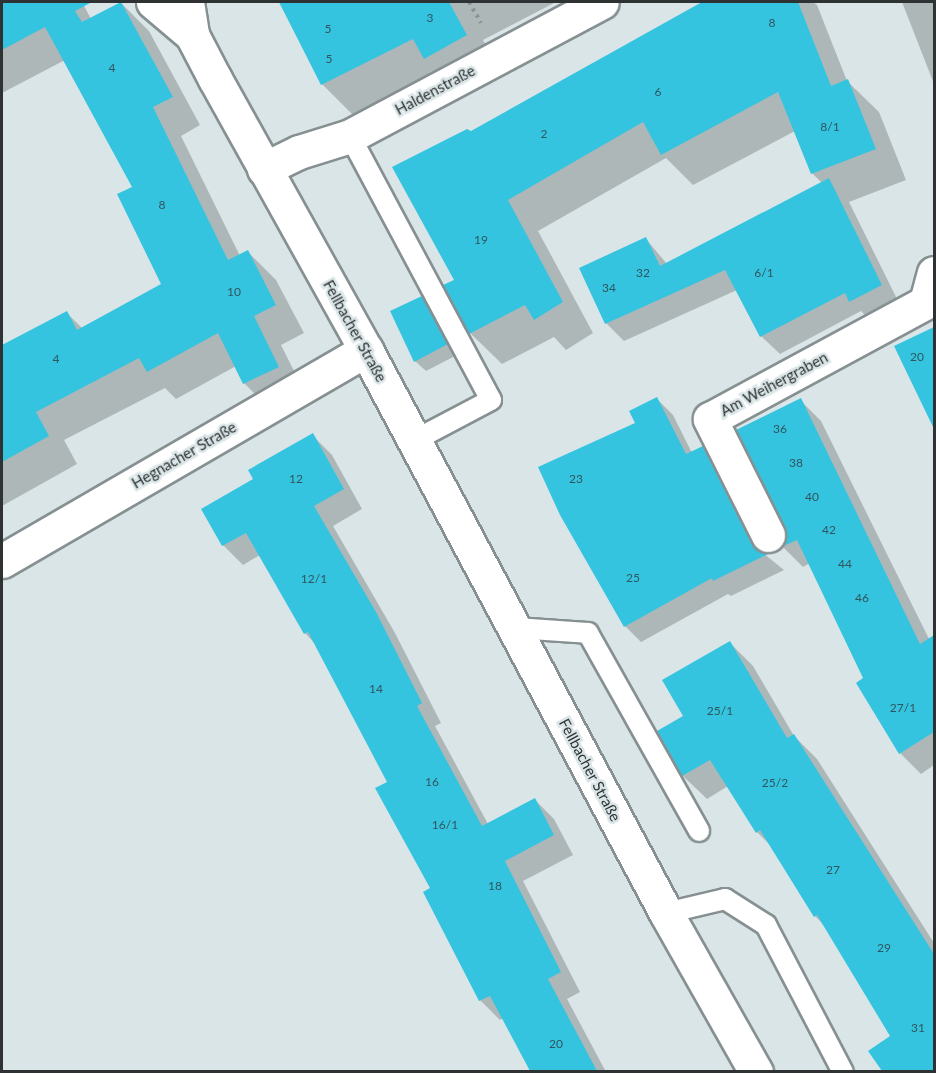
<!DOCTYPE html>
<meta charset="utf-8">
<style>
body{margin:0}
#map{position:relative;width:936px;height:1073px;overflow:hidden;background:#dae5e7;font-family:Lato,sans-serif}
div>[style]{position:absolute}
.shadow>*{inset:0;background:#0003}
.building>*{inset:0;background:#35c4e0}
.path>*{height:4px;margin-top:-2px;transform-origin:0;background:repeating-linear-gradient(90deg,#8b9294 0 3px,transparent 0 7.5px)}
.roads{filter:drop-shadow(2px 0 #869092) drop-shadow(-2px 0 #869092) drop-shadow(0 2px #869092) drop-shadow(0 -2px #869092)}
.service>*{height:20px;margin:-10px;padding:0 10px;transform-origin:10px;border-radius:10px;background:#fff}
.minor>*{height:33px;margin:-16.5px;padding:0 16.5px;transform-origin:16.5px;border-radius:16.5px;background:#fff}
.secondary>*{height:33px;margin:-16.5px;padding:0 16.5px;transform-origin:16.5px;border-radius:16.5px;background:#fff}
span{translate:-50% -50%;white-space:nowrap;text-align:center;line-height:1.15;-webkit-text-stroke:5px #dae5e7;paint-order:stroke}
.number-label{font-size:12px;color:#30565e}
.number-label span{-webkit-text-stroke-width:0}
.street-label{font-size:15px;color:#2e3233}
.frame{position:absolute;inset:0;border:3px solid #2e3233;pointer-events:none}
</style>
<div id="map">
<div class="shadow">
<i style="clip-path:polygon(2px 2px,82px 2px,91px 19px,121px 3px,149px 31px,200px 125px,181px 136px,240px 256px,248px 252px,276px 280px,304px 333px,281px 345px,306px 395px,273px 412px,244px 383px,236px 366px,176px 399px,165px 388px,64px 440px,77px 464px,2px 506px,2px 347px,67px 313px,82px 328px,163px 285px,134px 188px,65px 60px,2px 93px)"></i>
<i style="clip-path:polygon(279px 2px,556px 2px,483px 40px,498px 67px,354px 116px,322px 84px)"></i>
<i style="clip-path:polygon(715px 2px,813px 2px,817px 5px,847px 81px,879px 112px,906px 180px,849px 202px,899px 303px,869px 319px,861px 311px,780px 354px,761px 336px,737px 290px,624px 341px,606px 323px,646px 239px,667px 264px,822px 183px,812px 173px,795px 131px,693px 185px,666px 158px,538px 231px,593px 333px,566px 350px,554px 337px,502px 364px,470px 333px,456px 281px,471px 133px,679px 16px)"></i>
<i style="clip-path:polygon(902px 2px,934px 2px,934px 84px)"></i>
<i style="clip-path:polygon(421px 298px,432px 308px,457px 355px,426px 371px,415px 361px)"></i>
<i style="clip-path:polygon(934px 328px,934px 427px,896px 347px)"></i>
<i style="clip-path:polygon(657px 399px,673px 415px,692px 453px,702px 448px,718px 464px,763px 553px,784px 570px,731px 596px,728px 594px,641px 642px,625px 626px,637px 424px)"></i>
<i style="clip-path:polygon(800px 400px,821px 421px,934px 649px,934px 765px,921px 774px,900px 753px,858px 683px,865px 679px,810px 563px,803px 567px,783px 547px,788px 537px)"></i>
<i style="clip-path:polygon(312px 435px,332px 455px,362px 509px,333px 526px,395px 633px,441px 723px,435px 726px,488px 824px,535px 800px,554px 819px,573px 855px,523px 881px,580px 992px,567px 999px,606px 1072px,533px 1072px,503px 1018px,500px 1020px,480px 1000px,389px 782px,318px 647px,305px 633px,260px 555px,243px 565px,223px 545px,255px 480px)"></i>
<i style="clip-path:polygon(730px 643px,753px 666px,794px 736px,817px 759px,934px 943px,934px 1072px,884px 1072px,870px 1052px,892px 1036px,828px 929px,815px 916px,772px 847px,757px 832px,728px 786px,707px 799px,683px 776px,659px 732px,685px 716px)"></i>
</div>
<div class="building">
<i style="clip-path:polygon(2px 2px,92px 2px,75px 11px,82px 22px,121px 2px,173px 97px,153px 107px,228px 260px,248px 250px,276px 305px,254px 316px,279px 367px,243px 384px,218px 333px,147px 372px,139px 358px,36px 412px,49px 436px,2px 462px,2px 345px,67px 311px,77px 330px,161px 284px,117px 194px,132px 187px,45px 27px,2px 50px)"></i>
<i style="clip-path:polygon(279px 2px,449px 2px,467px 35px,424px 59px,413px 39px,321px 85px)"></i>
<i style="clip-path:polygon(702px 2px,798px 2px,831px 86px,848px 79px,876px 149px,811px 174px,778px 92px,661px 155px,643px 122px,508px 200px,563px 302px,534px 320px,525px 305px,469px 334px,443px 285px,454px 280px,392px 167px,467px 129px,471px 131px)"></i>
<i style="clip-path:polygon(829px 178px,882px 285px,849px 302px,845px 293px,760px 337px,725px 270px,605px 324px,579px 268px,646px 237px,660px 266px)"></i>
<i style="clip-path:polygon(422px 296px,448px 344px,414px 362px,390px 311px)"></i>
<i style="clip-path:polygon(934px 327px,934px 429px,894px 346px)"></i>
<i style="clip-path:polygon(657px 397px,686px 454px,703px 446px,751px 543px,758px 551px,770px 553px,713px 581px,712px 578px,624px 627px,560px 515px,538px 467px,635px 423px,629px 411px)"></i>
<i style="clip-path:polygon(801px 398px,920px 644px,934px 635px,934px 732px,899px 754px,856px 683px,863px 678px,797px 540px,781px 547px,787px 537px,785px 527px,736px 430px)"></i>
<i style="clip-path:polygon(313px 433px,344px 489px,314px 506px,376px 612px,422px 703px,417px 706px,482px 826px,535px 798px,554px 835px,505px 861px,561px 972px,548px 979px,597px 1071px,530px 1071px,490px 996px,479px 1001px,423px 892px,430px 888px,375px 788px,387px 782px,308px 632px,304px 634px,246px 533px,222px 546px,201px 509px,253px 479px,248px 470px)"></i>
<i style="clip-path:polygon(730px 641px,787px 738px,794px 734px,934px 954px,934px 1071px,882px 1071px,868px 1051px,890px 1036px,817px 915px,814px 917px,760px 830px,756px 833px,710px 760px,682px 776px,657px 731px,683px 716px,662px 680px)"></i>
</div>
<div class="path">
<i style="left:469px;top:2px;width:24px;rotate:60deg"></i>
</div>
<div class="roads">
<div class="service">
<i style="left:350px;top:136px;width:299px;rotate:61.9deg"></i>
<i style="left:491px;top:400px;width:86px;rotate:152.2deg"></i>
<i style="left:515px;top:628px;width:73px;rotate:3.9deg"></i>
<i style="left:588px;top:633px;width:227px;rotate:60.7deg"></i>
<i style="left:666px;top:913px;width:61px;rotate:-13.3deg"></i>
<i style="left:725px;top:899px;width:49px;rotate:32.4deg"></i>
<i style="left:766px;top:925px;width:166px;rotate:62.4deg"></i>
</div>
<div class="minor">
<i style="left:264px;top:169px;width:39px;rotate:-26deg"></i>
<i style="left:299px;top:152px;width:53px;rotate:-17.4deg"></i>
<i style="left:350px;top:136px;width:285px;rotate:-28deg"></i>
<i style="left:768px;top:535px;width:130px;rotate:-116.6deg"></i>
<i style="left:710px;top:419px;width:246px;rotate:-28.4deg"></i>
<i style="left:926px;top:302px;width:30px;rotate:-75deg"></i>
<i style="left:2px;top:561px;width:421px;rotate:-30.1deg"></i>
</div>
<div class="secondary">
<i style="left:153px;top:2px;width:51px;rotate:40.2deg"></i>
<i style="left:187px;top:2px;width:33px;rotate:81deg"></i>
<i style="left:192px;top:35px;width:50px;rotate:62.4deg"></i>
<i style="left:215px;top:79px;width:310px;rotate:60.9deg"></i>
<i style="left:366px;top:350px;width:638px;rotate:61.95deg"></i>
<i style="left:666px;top:913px;width:183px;rotate:60.5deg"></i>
</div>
</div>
<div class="number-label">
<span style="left:430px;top:18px">3</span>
<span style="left:772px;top:23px">8</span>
<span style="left:328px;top:29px">5</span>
<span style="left:329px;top:59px">5</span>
<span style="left:112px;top:68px">4</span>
<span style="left:658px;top:92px">6</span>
<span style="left:830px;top:127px">8/1</span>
<span style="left:544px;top:134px">2</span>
<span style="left:162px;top:205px">8</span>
<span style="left:481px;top:240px">19</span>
<span style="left:643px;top:273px">32</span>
<span style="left:764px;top:273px">6/1</span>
<span style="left:609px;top:288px">34</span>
<span style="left:234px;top:292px">10</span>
<span style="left:917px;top:357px">20</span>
<span style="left:56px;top:359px">4</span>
<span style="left:780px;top:429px">36</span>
<span style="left:796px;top:463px">38</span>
<span style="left:296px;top:479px">12</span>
<span style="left:576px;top:479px">23</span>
<span style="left:812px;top:497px">40</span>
<span style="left:829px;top:530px">42</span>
<span style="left:845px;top:564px">44</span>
<span style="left:633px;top:578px">25</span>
<span style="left:314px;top:579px">12/1</span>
<span style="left:862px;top:598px">46</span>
<span style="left:376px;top:689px">14</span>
<span style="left:903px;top:708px">27/1</span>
<span style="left:720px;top:711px">25/1</span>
<span style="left:432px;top:782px">16</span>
<span style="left:775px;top:783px">25/2</span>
<span style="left:445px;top:825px">16/1</span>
<span style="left:833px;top:870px">27</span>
<span style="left:495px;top:886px">18</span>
<span style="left:884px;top:948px">29</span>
<span style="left:918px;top:1028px">31</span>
<span style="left:556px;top:1044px">20</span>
</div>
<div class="street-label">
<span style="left:435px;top:90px;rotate:-28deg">Haldenstraße</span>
<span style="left:355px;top:331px;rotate:61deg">Fellbacher Straße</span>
<span style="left:774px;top:384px;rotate:-28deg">Am Weihergraben</span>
<span style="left:184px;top:455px;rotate:-30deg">Hegnacher Straße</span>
<span style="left:590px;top:770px;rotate:62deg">Fellbacher Straße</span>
</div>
<div class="frame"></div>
</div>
